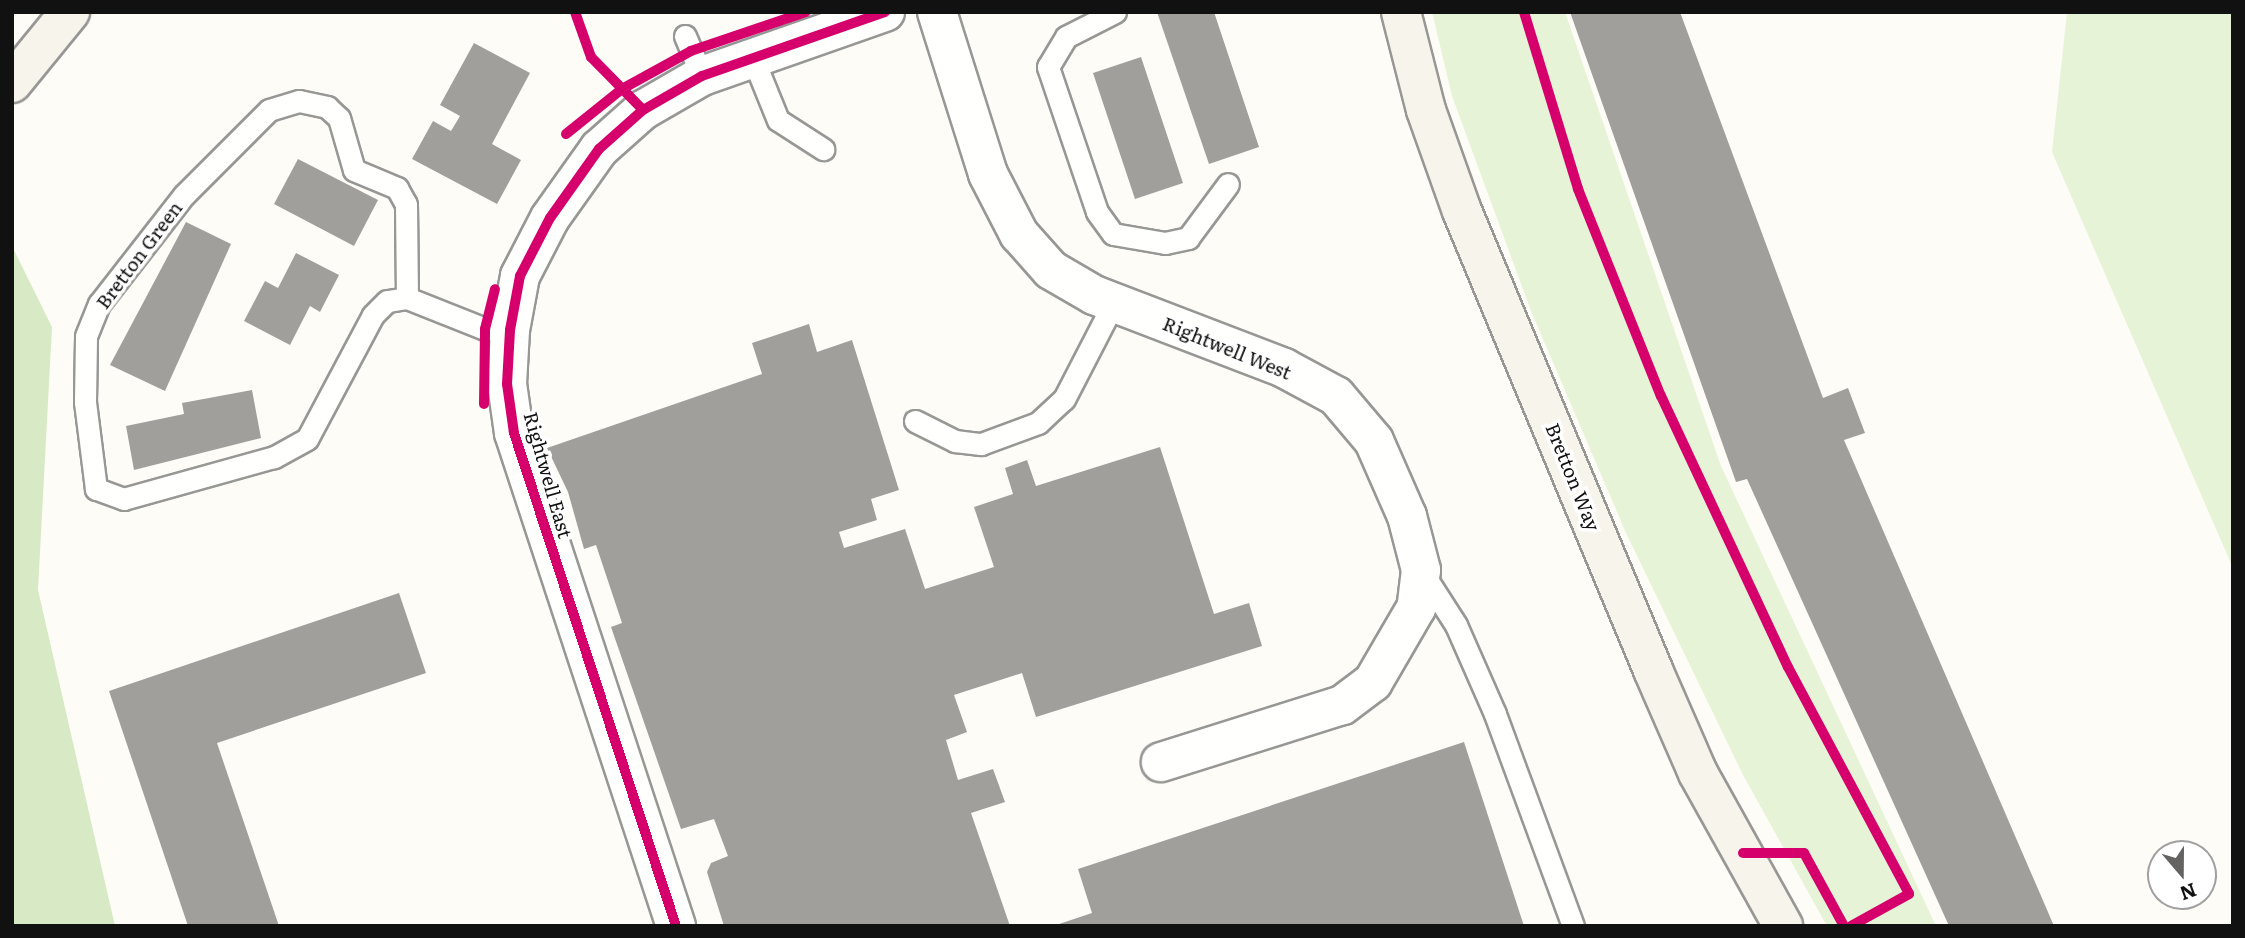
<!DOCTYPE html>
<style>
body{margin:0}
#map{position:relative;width:2245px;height:938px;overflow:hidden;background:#fdfcf7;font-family:Literata,serif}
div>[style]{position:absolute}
.green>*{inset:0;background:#e7f3d7}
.forest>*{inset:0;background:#d8eac5}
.building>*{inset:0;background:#a19f9c}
.roads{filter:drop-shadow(2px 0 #979795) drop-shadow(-2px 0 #979795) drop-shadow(0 2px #979795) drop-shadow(0 -2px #979795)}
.lane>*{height:21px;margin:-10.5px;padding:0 10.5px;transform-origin:10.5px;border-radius:10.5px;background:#fffffe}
.street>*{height:38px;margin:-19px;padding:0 19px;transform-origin:19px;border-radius:19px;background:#fffffe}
.secondary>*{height:38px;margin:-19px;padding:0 19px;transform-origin:19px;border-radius:19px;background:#f6f4eb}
.cycleway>*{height:10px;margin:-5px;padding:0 5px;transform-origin:5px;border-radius:5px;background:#d6006c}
span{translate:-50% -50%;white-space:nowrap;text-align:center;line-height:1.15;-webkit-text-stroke:7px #fff;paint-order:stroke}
.street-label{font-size:19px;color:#111}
.frame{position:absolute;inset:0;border:14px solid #111;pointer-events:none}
.north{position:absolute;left:2147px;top:840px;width:70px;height:70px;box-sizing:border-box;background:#fff;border:2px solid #a0a0a0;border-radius:50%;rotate:160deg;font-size:19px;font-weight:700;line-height:28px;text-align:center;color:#111}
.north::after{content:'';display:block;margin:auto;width:24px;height:32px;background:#646362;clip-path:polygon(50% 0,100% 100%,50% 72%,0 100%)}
</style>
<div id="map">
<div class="green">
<i style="clip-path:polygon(1432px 12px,1565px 12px,1721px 466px,1936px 926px,1827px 926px,1743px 775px,1626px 533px,1531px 311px,1452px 96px)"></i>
<i style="clip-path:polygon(2067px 12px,2233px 12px,2233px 568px,2052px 152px)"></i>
</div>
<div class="forest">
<i style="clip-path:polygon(12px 246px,52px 327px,38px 590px,115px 926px,12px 926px)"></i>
</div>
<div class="building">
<i style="clip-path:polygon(1157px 12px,1214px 12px,1259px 147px,1209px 164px)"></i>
<i style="clip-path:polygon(1570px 12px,1680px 12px,1823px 398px,1848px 388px,1865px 433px,1844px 440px,2054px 926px,1949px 926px,1747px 479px,1736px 482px)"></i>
<i style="clip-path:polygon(474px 43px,530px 73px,492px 144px,521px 160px,497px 204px,412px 159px,433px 121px,451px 131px,460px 116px,440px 105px)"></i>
<i style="clip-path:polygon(1141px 57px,1183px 183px,1135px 199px,1093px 73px)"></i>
<i style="clip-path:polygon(298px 159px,378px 200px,354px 246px,274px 204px)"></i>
<i style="clip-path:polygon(186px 222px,231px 244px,165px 391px,110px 365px)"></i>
<i style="clip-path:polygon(296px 253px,339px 275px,320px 312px,310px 306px,290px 345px,244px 321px,265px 281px,278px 288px)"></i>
<i style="clip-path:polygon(809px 324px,817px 352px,852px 340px,899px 490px,871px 499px,877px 520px,839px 532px,844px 548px,905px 529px,925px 589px,994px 567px,974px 507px,1013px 494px,1005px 468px,1027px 460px,1036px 486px,1160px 447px,1214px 614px,1249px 603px,1262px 646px,1036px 717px,1022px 673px,954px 695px,967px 732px,946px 740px,958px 780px,993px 769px,1005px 802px,971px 813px,1010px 926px,724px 926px,707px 872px,711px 863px,728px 856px,714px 819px,681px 829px,611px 627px,622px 623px,596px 545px,584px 549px,568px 492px,547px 448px,762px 374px,752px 343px)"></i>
<i style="clip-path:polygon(252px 390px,261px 438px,134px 470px,126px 426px,184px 414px,182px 403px)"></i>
<i style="clip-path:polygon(399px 593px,426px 673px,217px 743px,279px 926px,188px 926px,109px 691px)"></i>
<i style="clip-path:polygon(1464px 742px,1524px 926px,1053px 926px,1092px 913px,1078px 869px)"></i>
</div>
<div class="roads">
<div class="lane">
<i style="left:1115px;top:12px;width:55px;rotate:153deg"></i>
<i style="left:1066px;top:37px;width:35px;rotate:121deg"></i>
<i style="left:1048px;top:67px;width:153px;rotate:71.3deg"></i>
<i style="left:1097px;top:212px;width:27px;rotate:54deg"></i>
<i style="left:1113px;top:234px;width:53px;rotate:9.8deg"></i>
<i style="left:1165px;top:243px;width:24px;rotate:-12deg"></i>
<i style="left:1188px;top:238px;width:67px;rotate:-53.5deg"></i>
<i style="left:685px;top:36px;width:43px;rotate:67deg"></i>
<i style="left:752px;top:56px;width:69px;rotate:67.9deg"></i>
<i style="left:778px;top:120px;width:54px;rotate:32.8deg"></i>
<i style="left:407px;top:298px;width:20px;rotate:171deg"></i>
<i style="left:387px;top:301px;width:20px;rotate:135deg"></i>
<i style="left:373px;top:315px;width:140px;rotate:118deg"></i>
<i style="left:307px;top:439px;width:38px;rotate:151deg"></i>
<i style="left:274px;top:457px;width:156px;rotate:164.4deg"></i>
<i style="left:124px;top:499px;width:30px;rotate:-160deg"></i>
<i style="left:96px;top:489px;width:88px;rotate:-97.2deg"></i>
<i style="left:85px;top:402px;width:66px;rotate:-89.1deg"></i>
<i style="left:86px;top:336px;width:35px;rotate:-68deg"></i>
<i style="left:99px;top:304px;width:138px;rotate:-52.1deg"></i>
<i style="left:184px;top:195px;width:120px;rotate:-45deg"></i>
<i style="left:269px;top:110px;width:31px;rotate:-17deg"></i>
<i style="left:299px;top:101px;width:29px;rotate:12deg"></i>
<i style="left:327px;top:107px;width:16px;rotate:43deg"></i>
<i style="left:339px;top:118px;width:54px;rotate:73.9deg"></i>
<i style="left:354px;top:170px;width:47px;rotate:22.7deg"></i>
<i style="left:397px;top:188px;width:18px;rotate:61deg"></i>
<i style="left:406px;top:204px;width:94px;rotate:89.4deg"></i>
<i style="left:407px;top:298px;width:84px;rotate:21.7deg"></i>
<i style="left:485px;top:329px;width:25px;rotate:2deg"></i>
<i style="left:915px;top:421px;width:45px;rotate:26.6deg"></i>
<i style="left:955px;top:441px;width:26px;rotate:7deg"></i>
<i style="left:981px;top:444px;width:61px;rotate:-20.2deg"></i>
<i style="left:1038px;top:423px;width:35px;rotate:-43deg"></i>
<i style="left:1064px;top:399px;width:109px;rotate:-62.7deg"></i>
<i style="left:1422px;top:572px;width:63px;rotate:57.3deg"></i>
<i style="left:1456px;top:625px;width:97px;rotate:66.3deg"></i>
<i style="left:1495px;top:714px;width:226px;rotate:69.8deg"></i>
</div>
<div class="street">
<i style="left:937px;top:12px;width:170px;rotate:72.5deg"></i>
<i style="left:988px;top:174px;width:68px;rotate:62.7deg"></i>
<i style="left:1019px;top:234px;width:48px;rotate:48.4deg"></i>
<i style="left:1051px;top:270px;width:50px;rotate:30.2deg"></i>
<i style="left:1094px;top:295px;width:204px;rotate:21deg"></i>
<i style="left:1284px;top:368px;width:59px;rotate:28.3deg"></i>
<i style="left:1336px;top:396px;width:59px;rotate:49.8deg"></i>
<i style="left:1374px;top:441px;width:82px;rotate:66.3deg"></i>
<i style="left:1407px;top:516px;width:56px;rotate:75.5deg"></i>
<i style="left:1421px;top:570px;width:38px;rotate:97deg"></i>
<i style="left:1416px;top:608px;width:86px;rotate:120.2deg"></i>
<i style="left:1373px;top:682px;width:39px;rotate:143deg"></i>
<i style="left:1342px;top:705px;width:190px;rotate:162.5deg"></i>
<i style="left:676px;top:926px;width:519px;rotate:-108.19deg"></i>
<i style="left:514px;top:433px;width:49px;rotate:-98.1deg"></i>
<i style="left:507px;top:384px;width:54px;rotate:-86.8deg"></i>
<i style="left:510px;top:330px;width:55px;rotate:-79.5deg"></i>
<i style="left:520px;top:276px;width:65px;rotate:-62.7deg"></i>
<i style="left:550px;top:218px;width:85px;rotate:-54.6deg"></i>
<i style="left:599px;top:149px;width:59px;rotate:-41.6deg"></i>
<i style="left:643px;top:110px;width:68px;rotate:-30deg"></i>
<i style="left:702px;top:76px;width:194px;rotate:-19.3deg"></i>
</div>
<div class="secondary">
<i style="left:1401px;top:12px;width:101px;rotate:75.7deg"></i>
<i style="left:1426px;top:110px;width:107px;rotate:70.4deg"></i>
<i style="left:1462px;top:211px;width:497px;rotate:67.4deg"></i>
<i style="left:1653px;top:670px;width:112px;rotate:66.4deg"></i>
<i style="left:1698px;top:773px;width:175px;rotate:60.9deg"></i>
<i style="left:12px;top:83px;width:92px;rotate:-50.8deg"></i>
</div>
</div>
<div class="cycleway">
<i style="left:575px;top:12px;width:48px;rotate:70.4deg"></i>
<i style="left:591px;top:57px;width:74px;rotate:45.5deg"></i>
<i style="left:1524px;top:12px;width:185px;rotate:73deg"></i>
<i style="left:1578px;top:189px;width:223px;rotate:68.2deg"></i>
<i style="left:1661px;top:396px;width:299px;rotate:64.9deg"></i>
<i style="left:1788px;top:667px;width:257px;rotate:61.9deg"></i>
<i style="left:1909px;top:894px;width:66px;rotate:151.1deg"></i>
<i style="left:566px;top:134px;width:72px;rotate:-38.8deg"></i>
<i style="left:622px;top:89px;width:79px;rotate:-28.8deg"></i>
<i style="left:691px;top:51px;width:121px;rotate:-18.7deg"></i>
<i style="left:484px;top:404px;width:75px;rotate:-89.2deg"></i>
<i style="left:485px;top:329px;width:41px;rotate:-76deg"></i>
<i style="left:1743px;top:853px;width:61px"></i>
<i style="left:1804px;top:853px;width:83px;rotate:61.3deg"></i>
<i style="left:676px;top:926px;width:519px;rotate:-108.19deg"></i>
<i style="left:514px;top:433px;width:49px;rotate:-98.1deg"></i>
<i style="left:507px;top:384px;width:54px;rotate:-86.8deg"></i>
<i style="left:510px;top:330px;width:55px;rotate:-79.5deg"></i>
<i style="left:520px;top:276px;width:65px;rotate:-62.7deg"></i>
<i style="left:550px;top:218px;width:85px;rotate:-54.6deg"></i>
<i style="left:599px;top:149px;width:59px;rotate:-41.6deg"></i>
<i style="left:643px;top:110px;width:68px;rotate:-30deg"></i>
<i style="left:702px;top:76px;width:194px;rotate:-19.3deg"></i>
</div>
<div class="street-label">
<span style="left:139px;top:255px;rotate:-53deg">Bretton Green</span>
<span style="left:1227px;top:348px;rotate:22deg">Rightwell West</span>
<span style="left:548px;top:475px;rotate:74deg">Rightwell East</span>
<span style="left:1573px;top:477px;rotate:68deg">Bretton Way</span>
</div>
<div class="frame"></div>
<div class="north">N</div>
</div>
